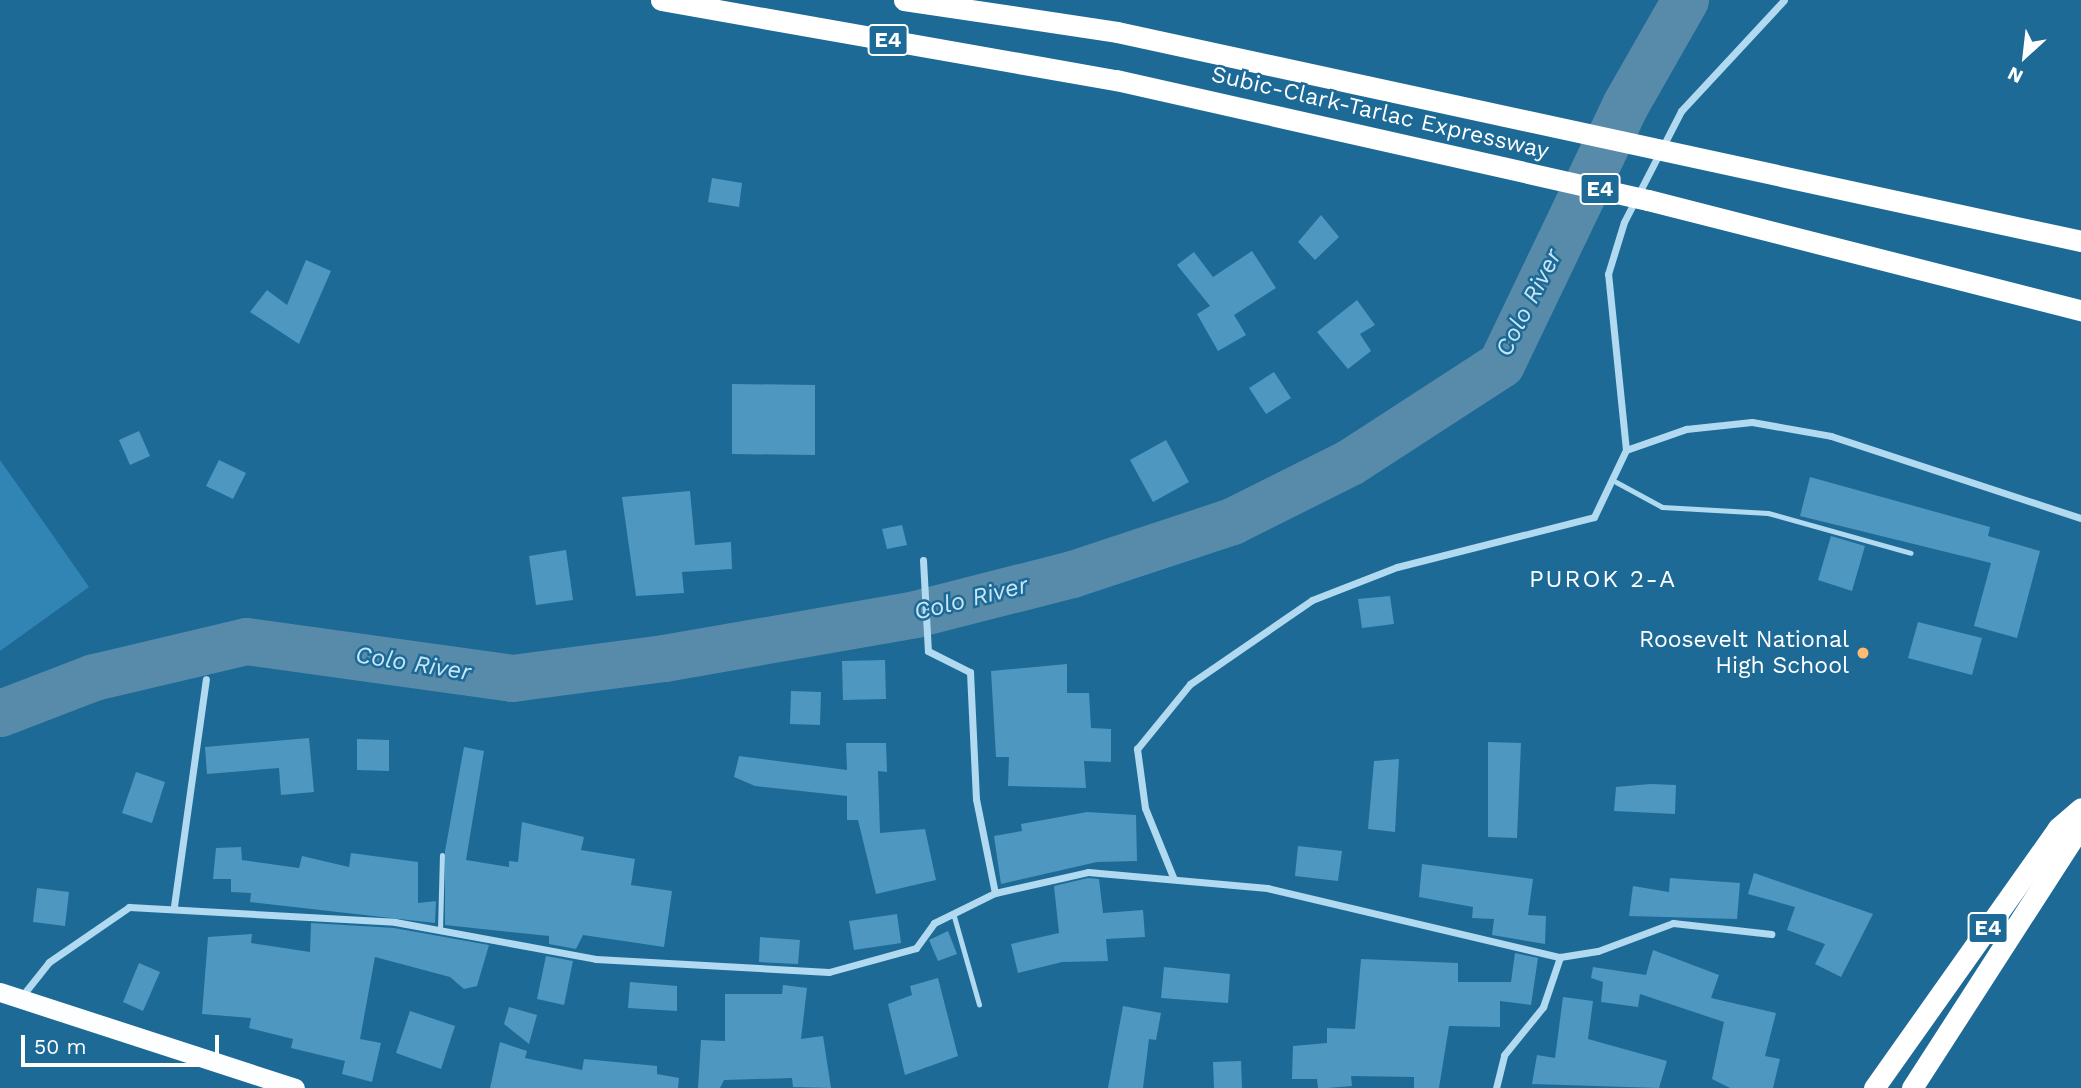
<!DOCTYPE html>
<style>
body{margin:0}
#map{position:relative;width:2081px;height:1088px;overflow:hidden;background:#1d6a97;font-family:"Work Sans",sans-serif}
div>[style]{position:absolute}
.green>*{inset:0;background:#3185b4}
.river>*{height:47px;margin:-23.5px;padding:0 23.5px;transform-origin:23.5px;border-radius:23.5px;background:#588ba9}
.building>*{inset:0;background:#4e97c1}
.service>*{height:5px;margin:-2.5px;padding:0 2.5px;transform-origin:2.5px;border-radius:2.5px;background:#b1d9f0}
.minor>*{height:7px;margin:-3.5px;padding:0 3.5px;transform-origin:3.5px;border-radius:3.5px;background:#b1d9f0}
.trunk>*{height:19px;margin:-9.5px;padding:0 9.5px;transform-origin:9.5px;border-radius:9.5px;background:#fcfeff}
.motorway>*{height:21px;margin:-10.5px;padding:0 10.5px;transform-origin:10.5px;border-radius:10.5px;background:#fff}
.motorway-bridge>*{height:21px;margin:-10.5px;padding:0 10.5px;transform-origin:10.5px;border-radius:10.5px;background:#fff}
.dots>*{width:19px;height:19px;translate:-50% -50%;box-sizing:border-box;border:4px solid #1d6a97;border-radius:50%}
span{translate:-50% -50%;white-space:nowrap;text-align:center;line-height:1.15;-webkit-text-stroke:5px #1d6a97;paint-order:stroke}
.shield-label span{padding:2px 5px;background:#1d6a97;border:2px solid;border-radius:5px;-webkit-text-stroke-width:0}
.shield-label{font-size:21px;color:#fff;font-weight:700}
.street-label{font-size:23px;color:#fff}
.poi-label{font-size:23px;color:#fff}
.right{translate:-100% -50%;text-align:right}
.water-label{font-size:24px;color:#c8e6f7;font-style:italic}
.neighbourhood-label{font-size:24px;color:#fff;letter-spacing:2px}
.north{position:absolute;left:1990px;top:21px;width:70px;height:70px;-webkit-text-stroke:5px #1d6a97;paint-order:stroke;rotate:207deg;font-size:19px;font-weight:700;line-height:28px;text-align:center;color:#fff}
.north::after{content:'';display:block;margin:auto;width:24px;height:32px;background:#fff;clip-path:polygon(50% 0,100% 100%,50% 72%,0 100%)}
.scale{position:absolute;left:21px;top:1035px;width:198px;height:32px;box-sizing:border-box;border:4px solid #fff;border-top:0;padding-left:9px;font-size:21px;line-height:24px;white-space:nowrap;color:#fff;-webkit-text-stroke:5px #1d6a97;paint-order:stroke}
</style>
<div id="map">
<div class="green">
<i style="clip-path:polygon(0 460px,89px 587px,0 651px)"></i>
</div>
<div class="river">
<i style="left:0;top:713px;width:101px;rotate:-21deg"></i>
<i style="left:94px;top:677px;width:156px;rotate:-13.3deg"></i>
<i style="left:246px;top:641px;width:269px;rotate:7.9deg"></i>
<i style="left:512px;top:678px;width:153px;rotate:-7.5deg"></i>
<i style="left:664px;top:658px;width:255px;rotate:-9.9deg"></i>
<i style="left:915px;top:614px;width:162px;rotate:-14.3deg"></i>
<i style="left:1072px;top:574px;width:169px;rotate:-18.3deg"></i>
<i style="left:1232px;top:521px;width:132px;rotate:-26.6deg"></i>
<i style="left:1350px;top:462px;width:180px;rotate:-33deg"></i>
<i style="left:1501px;top:364px;width:287px;rotate:-64.4deg"></i>
<i style="left:1625px;top:105px;width:121px;rotate:-60.3deg"></i>
</div>
<div class="building">
<i style="clip-path:polygon(712px 178px,742px 183px,739px 207px,708px 202px)"></i>
<i style="clip-path:polygon(1321px 215px,1339px 237px,1315px 260px,1298px 242px)"></i>
<i style="clip-path:polygon(1252px 251px,1276px 288px,1234px 315px,1246px 335px,1218px 351px,1197px 314px,1210px 306px,1177px 265px,1194px 252px,1213px 277px)"></i>
<i style="clip-path:polygon(306px 260px,331px 271px,299px 344px,250px 312px,267px 290px,287px 305px)"></i>
<i style="clip-path:polygon(1357px 300px,1375px 325px,1360px 334px,1371px 351px,1348px 369px,1317px 332px)"></i>
<i style="clip-path:polygon(1274px 372px,1291px 398px,1266px 414px,1249px 388px)"></i>
<i style="clip-path:polygon(732px 384px,815px 385px,815px 455px,732px 454px)"></i>
<i style="clip-path:polygon(139px 431px,150px 456px,130px 465px,119px 440px)"></i>
<i style="clip-path:polygon(1166px 440px,1189px 482px,1153px 502px,1130px 460px)"></i>
<i style="clip-path:polygon(219px 460px,246px 473px,233px 499px,206px 486px)"></i>
<i style="clip-path:polygon(1810px 477px,1990px 527px,1988px 536px,2040px 551px,2017px 638px,1974px 626px,1991px 563px,1800px 516px)"></i>
<i style="clip-path:polygon(690px 491px,695px 545px,731px 542px,732px 569px,682px 572px,684px 593px,636px 596px,622px 497px)"></i>
<i style="clip-path:polygon(902px 525px,907px 545px,887px 549px,882px 529px)"></i>
<i style="clip-path:polygon(1831px 536px,1865px 546px,1852px 591px,1818px 580px)"></i>
<i style="clip-path:polygon(566px 550px,573px 600px,536px 605px,529px 556px)"></i>
<i style="clip-path:polygon(1390px 596px,1394px 624px,1362px 628px,1358px 599px)"></i>
<i style="clip-path:polygon(1918px 622px,1982px 638px,1972px 675px,1908px 658px)"></i>
<i style="clip-path:polygon(885px 660px,886px 699px,843px 700px,842px 661px)"></i>
<i style="clip-path:polygon(1067px 664px,1067px 693px,1089px 693px,1091px 728px,1111px 729px,1111px 762px,1084px 761px,1086px 788px,1008px 786px,1009px 757px,996px 757px,991px 671px)"></i>
<i style="clip-path:polygon(791px 691px,821px 692px,820px 725px,790px 724px)"></i>
<i style="clip-path:polygon(309px 738px,314px 792px,281px 795px,279px 768px,207px 774px,205px 747px)"></i>
<i style="clip-path:polygon(357px 739px,389px 740px,389px 771px,357px 770px)"></i>
<i style="clip-path:polygon(1488px 742px,1521px 743px,1517px 838px,1488px 837px)"></i>
<i style="clip-path:polygon(846px 743px,886px 743px,887px 772px,878px 771px,880px 833px,925px 829px,936px 880px,876px 894px,858px 820px,847px 820px,847px 796px,755px 786px,734px 777px,739px 756px,847px 770px)"></i>
<i style="clip-path:polygon(464px 747px,484px 751px,466px 860px,509px 867px,509px 861px,518px 862px,522px 822px,584px 837px,581px 850px,635px 859px,631px 885px,672px 891px,664px 947px,583px 935px,576px 949px,549px 944px,549px 936px,445px 925px,445px 851px)"></i>
<i style="clip-path:polygon(1399px 759px,1395px 832px,1368px 829px,1374px 761px)"></i>
<i style="clip-path:polygon(136px 772px,165px 782px,152px 823px,122px 813px)"></i>
<i style="clip-path:polygon(1650px 784px,1676px 785px,1675px 814px,1614px 811px,1616px 787px)"></i>
<i style="clip-path:polygon(1087px 812px,1136px 815px,1137px 861px,1097px 862px,1001px 884px,994px 836px,1022px 831px,1021px 824px)"></i>
<i style="clip-path:polygon(1298px 846px,1342px 851px,1338px 881px,1295px 876px)"></i>
<i style="clip-path:polygon(241px 847px,242px 860px,299px 868px,302px 856px,349px 867px,351px 853px,418px 862px,418px 903px,436px 901px,435px 923px,250px 902px,251px 893px,231px 892px,231px 879px,213px 879px,216px 848px)"></i>
<i style="clip-path:polygon(1422px 864px,1533px 879px,1528px 915px,1546px 916px,1545px 944px,1492px 935px,1494px 919px,1472px 918px,1473px 907px,1419px 897px)"></i>
<i style="clip-path:polygon(1754px 873px,1873px 914px,1841px 977px,1815px 964px,1825px 944px,1787px 930px,1795px 907px,1748px 894px)"></i>
<i style="clip-path:polygon(1088px 878px,1099px 879px,1103px 913px,1143px 910px,1145px 937px,1106px 939px,1108px 961px,1062px 962px,1018px 973px,1011px 944px,1059px 933px,1054px 886px)"></i>
<i style="clip-path:polygon(1670px 878px,1740px 883px,1737px 919px,1629px 916px,1633px 886px,1669px 892px)"></i>
<i style="clip-path:polygon(37px 888px,69px 892px,65px 926px,33px 922px)"></i>
<i style="clip-path:polygon(897px 914px,901px 943px,854px 950px,849px 921px)"></i>
<i style="clip-path:polygon(311px 923px,394px 928px,489px 945px,477px 986px,464px 989px,450px 977px,375px 957px,360px 1039px,381px 1043px,372px 1082px,342px 1074px,345px 1061px,291px 1048px,293px 1039px,249px 1028px,251px 1018px,202px 1014px,208px 937px,252px 934px,251px 943px,310px 952px)"></i>
<i style="clip-path:polygon(948px 931px,957px 954px,938px 961px,929px 940px)"></i>
<i style="clip-path:polygon(760px 937px,800px 940px,798px 964px,759px 962px)"></i>
<i style="clip-path:polygon(1653px 950px,1719px 975px,1711px 998px,1776px 1013px,1765px 1056px,1780px 1059px,1773px 1088px,1730px 1088px,1712px 1079px,1724px 1022px,1640px 994px,1638px 1007px,1601px 1002px,1603px 982px,1591px 978px,1593px 967px,1646px 975px)"></i>
<i style="clip-path:polygon(1515px 953px,1538px 958px,1531px 1005px,1500px 1001px,1500px 1027px,1449px 1026px,1439px 1088px,1414px 1088px,1414px 1077px,1351px 1076px,1352px 1086px,1328px 1088px,1318px 1088px,1317px 1079px,1292px 1079px,1293px 1046px,1327px 1043px,1327px 1028px,1355px 1029px,1361px 959px,1458px 963px,1458px 982px,1511px 982px)"></i>
<i style="clip-path:polygon(546px 956px,573px 961px,564px 1005px,537px 999px)"></i>
<i style="clip-path:polygon(139px 963px,160px 972px,143px 1011px,123px 1002px)"></i>
<i style="clip-path:polygon(1164px 967px,1230px 974px,1228px 1003px,1161px 998px)"></i>
<i style="clip-path:polygon(938px 978px,958px 1056px,905px 1075px,888px 1004px,912px 995px,910px 986px)"></i>
<i style="clip-path:polygon(630px 982px,677px 986px,677px 1011px,628px 1008px)"></i>
<i style="clip-path:polygon(783px 985px,807px 988px,801px 1039px,823px 1036px,831px 1088px,793px 1087px,792px 1078px,724px 1080px,720px 1088px,698px 1088px,701px 1040px,725px 1041px,725px 994px,782px 994px)"></i>
<i style="clip-path:polygon(1563px 997px,1593px 1001px,1588px 1039px,1667px 1061px,1659px 1088px,1532px 1084px,1537px 1055px,1555px 1058px)"></i>
<i style="clip-path:polygon(1123px 1006px,1161px 1013px,1156px 1040px,1149px 1039px,1143px 1088px,1108px 1088px)"></i>
<i style="clip-path:polygon(509px 1007px,537px 1015px,529px 1044px,504px 1024px)"></i>
<i style="clip-path:polygon(410px 1011px,455px 1026px,441px 1069px,396px 1053px)"></i>
<i style="clip-path:polygon(500px 1042px,527px 1051px,525px 1058px,582px 1070px,584px 1059px,657px 1066px,657px 1074px,679px 1078px,678px 1088px,490px 1088px)"></i>
<i style="clip-path:polygon(1241px 1061px,1242px 1088px,1214px 1088px,1213px 1062px)"></i>
</div>
<div class="service">
<i style="left:1616px;top:482px;width:52px;rotate:28.5deg"></i>
<i style="left:1662px;top:507px;width:106px;rotate:3.2deg"></i>
<i style="left:1768px;top:513px;width:148px;rotate:15.6deg"></i>
<i style="left:953px;top:913px;width:95px;rotate:74.1deg"></i>
<i style="left:440px;top:930px;width:75px;rotate:-88.5deg"></i>
</div>
<div class="minor">
<i style="left:1626px;top:450px;width:64px;rotate:-19.3deg"></i>
<i style="left:1686px;top:429px;width:66px;rotate:-6.1deg"></i>
<i style="left:1752px;top:422px;width:80px;rotate:10deg"></i>
<i style="left:1831px;top:436px;width:263px;rotate:18.2deg"></i>
<i style="left:923px;top:560px;width:91px;rotate:86.9deg"></i>
<i style="left:928px;top:651px;width:47px;rotate:26.6deg"></i>
<i style="left:970px;top:672px;width:127px;rotate:87.3deg"></i>
<i style="left:976px;top:799px;width:96px;rotate:78.6deg"></i>
<i style="left:1173px;top:877px;width:74px;rotate:-112.1deg"></i>
<i style="left:1145px;top:808px;width:60px;rotate:-97.7deg"></i>
<i style="left:1137px;top:749px;width:84px;rotate:-50.8deg"></i>
<i style="left:1190px;top:684px;width:148px;rotate:-34.5deg"></i>
<i style="left:1312px;top:600px;width:91px;rotate:-21.2deg"></i>
<i style="left:1397px;top:567px;width:203px;rotate:-14.2deg"></i>
<i style="left:1594px;top:517px;width:74px;rotate:-64.5deg"></i>
<i style="left:1626px;top:450px;width:177px;rotate:-95.8deg"></i>
<i style="left:1608px;top:274px;width:54px;rotate:-72.9deg"></i>
<i style="left:1624px;top:222px;width:125px;rotate:-62.8deg"></i>
<i style="left:1681px;top:111px;width:151px;rotate:-47.1deg"></i>
<i style="left:174px;top:906px;width:229px;rotate:-82deg"></i>
<i style="left:22px;top:996px;width:43px;rotate:-51.5deg"></i>
<i style="left:49px;top:962px;width:97px;rotate:-34.5deg"></i>
<i style="left:129px;top:907px;width:266px;rotate:3.2deg"></i>
<i style="left:395px;top:922px;width:204px;rotate:10.4deg"></i>
<i style="left:596px;top:959px;width:233px;rotate:3.2deg"></i>
<i style="left:829px;top:972px;width:90px;rotate:-15.4deg"></i>
<i style="left:916px;top:948px;width:31px;rotate:-54deg"></i>
<i style="left:934px;top:923px;width:68px;rotate:-26.2deg"></i>
<i style="left:995px;top:893px;width:95px;rotate:-12.7deg"></i>
<i style="left:1088px;top:872px;width:180px;rotate:5.1deg"></i>
<i style="left:1267px;top:888px;width:301px;rotate:13.3deg"></i>
<i style="left:1560px;top:957px;width:38px;rotate:-9deg"></i>
<i style="left:1598px;top:951px;width:80px;rotate:-20.5deg"></i>
<i style="left:1673px;top:923px;width:99px;rotate:6.4deg"></i>
<i style="left:1496px;top:1088px;width:34px;rotate:-76deg"></i>
<i style="left:1504px;top:1055px;width:62px;rotate:-50.9deg"></i>
<i style="left:1543px;top:1007px;width:53px;rotate:-71.2deg"></i>
</div>
<div class="trunk">
<i style="left:0;top:992px;width:310px;rotate:18deg"></i>
</div>
<div class="motorway">
<i style="left:661px;top:0;width:462px;rotate:10deg"></i>
<i style="left:904px;top:0;width:215px;rotate:8.5deg"></i>
<i style="left:1874px;top:1088px;width:319px;rotate:-54.7deg"></i>
<i style="left:2058px;top:828px;width:30px;rotate:-41deg"></i>
<i style="left:1912px;top:1088px;width:297px;rotate:-57.2deg"></i>
<i style="left:2073px;top:838px;width:28px;rotate:-77deg"></i>
</div>
<div class="motorway-bridge">
<i style="left:1117px;top:32px;width:986px;rotate:12.23deg"></i>
<i style="left:1116px;top:80px;width:545px;rotate:12.71deg"></i>
<i style="left:1648px;top:200px;width:447px;rotate:14.3deg"></i>
</div>
<div class="dots">
<i style="left:1863px;top:653px;background:#ffbb70"></i>
</div>
<div class="shield-label">
<span style="left:888px;top:40px">E4</span>
<span style="left:1600px;top:189px">E4</span>
<span style="left:1988px;top:928px">E4</span>
</div>
<div class="street-label">
<span style="left:1380px;top:113px;rotate:13deg">Subic-Clark-Tarlac Expressway</span>
</div>
<div class="poi-label">
<span class="right" style="left:1849px;top:653px">Roosevelt National<br>High School</span>
</div>
<div class="water-label">
<span style="left:1529px;top:303px;rotate:-63deg">Colo River</span>
<span style="left:971px;top:599px;rotate:-14deg">Colo River</span>
<span style="left:413px;top:664px;rotate:9deg">Colo River</span>
</div>
<div class="neighbourhood-label">
<span style="left:1603px;top:580px">PUROK 2-A</span>
</div>
<div class="north">N</div>
<div class="scale">50 m</div>
</div>
